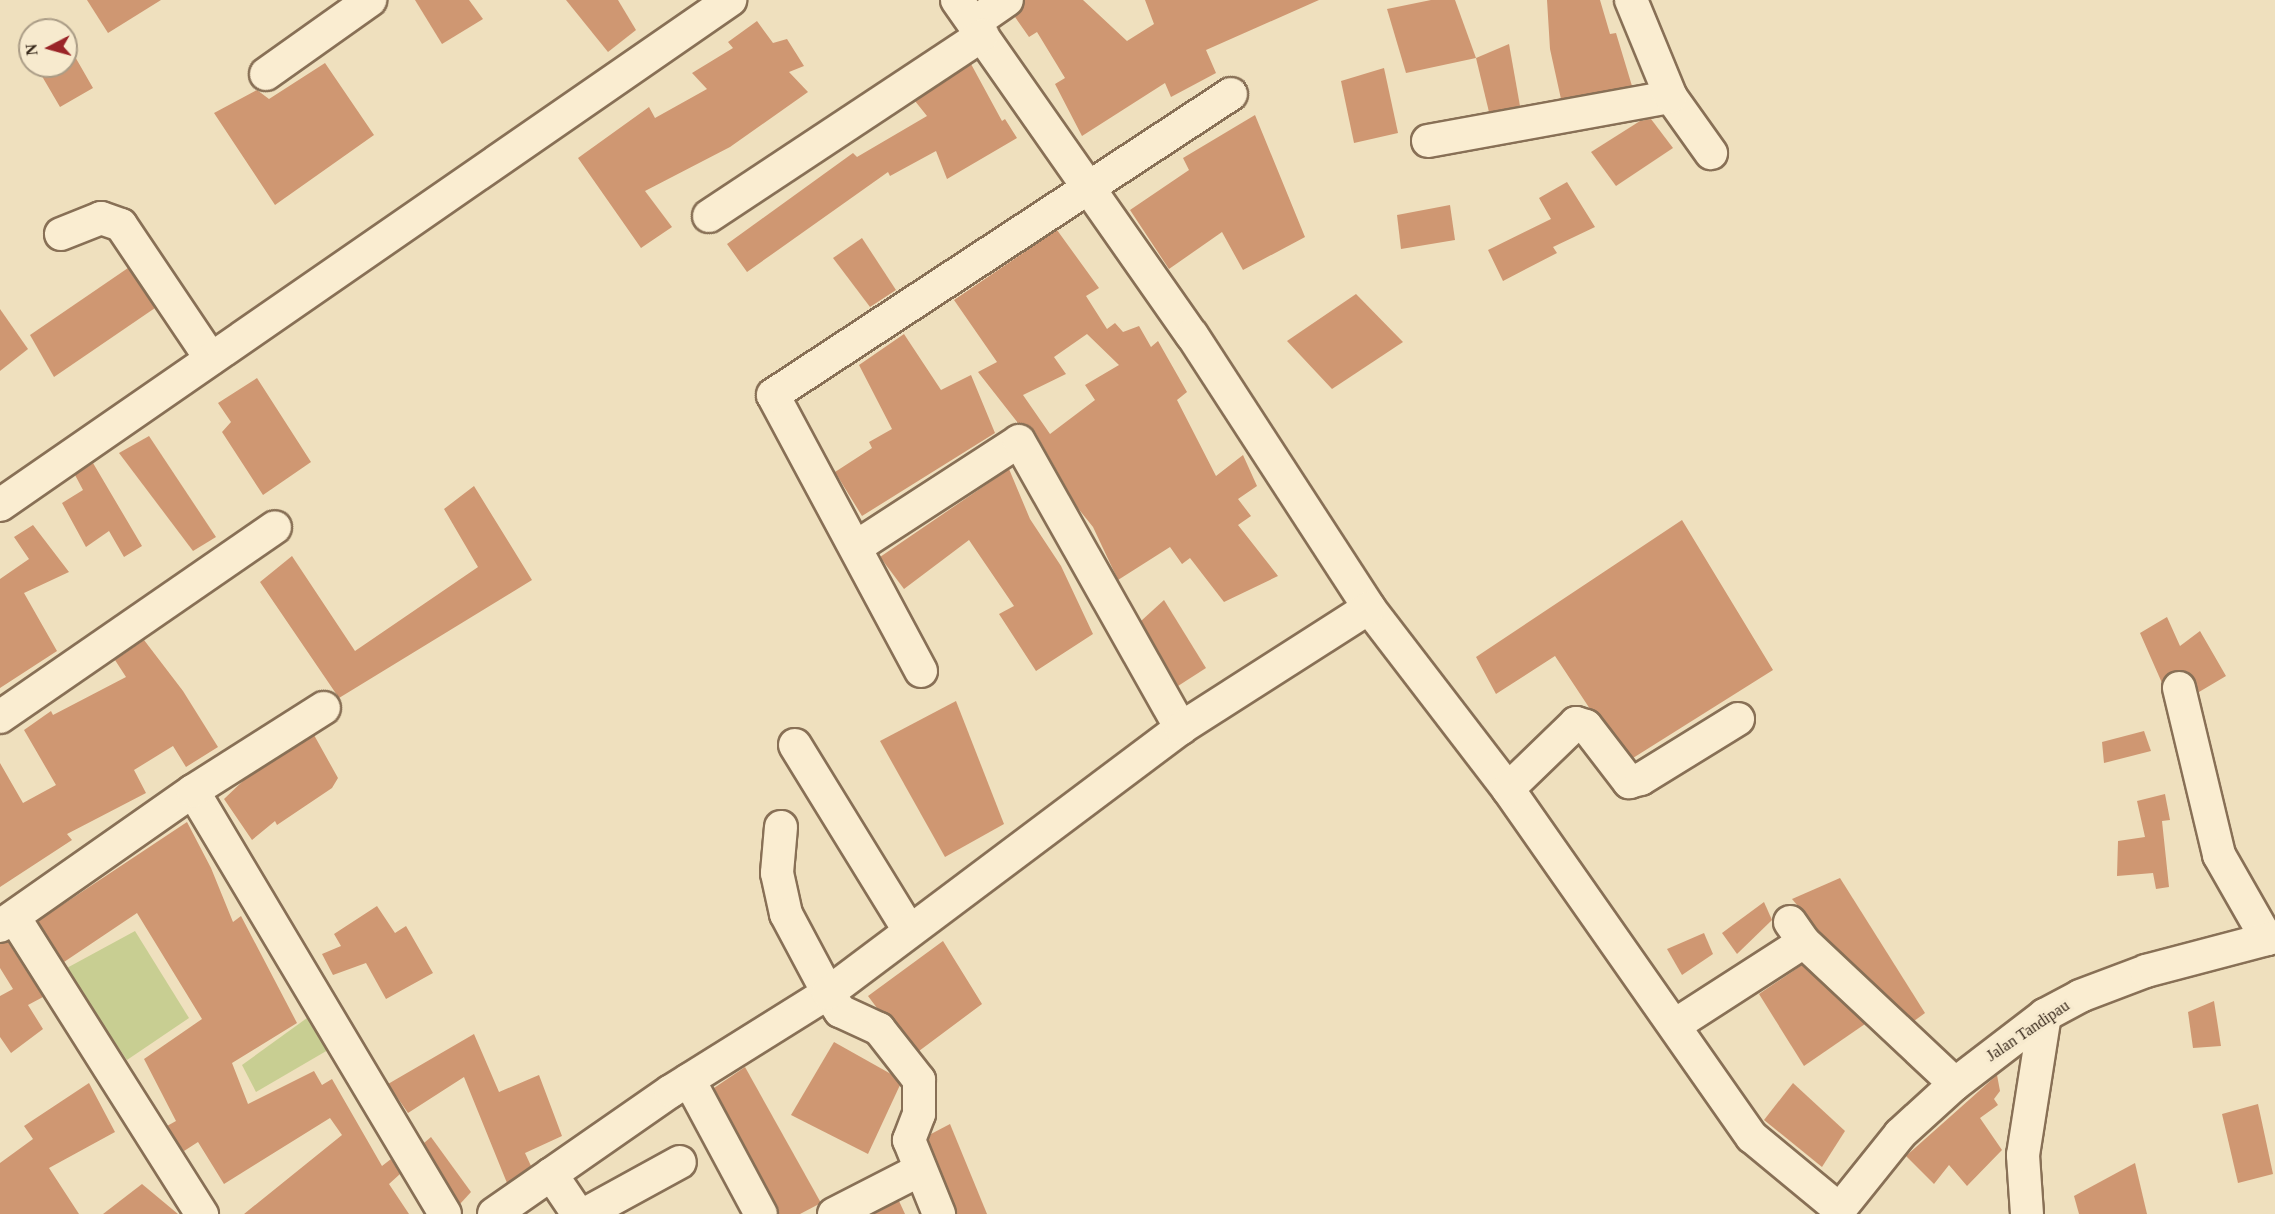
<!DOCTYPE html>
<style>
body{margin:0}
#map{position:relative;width:2275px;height:1214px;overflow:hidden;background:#efe0be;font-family:"Times New Roman",serif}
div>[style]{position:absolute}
.green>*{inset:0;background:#c8ce92}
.building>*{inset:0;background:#cf9772}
.roads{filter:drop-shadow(2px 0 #887056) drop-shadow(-2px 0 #887056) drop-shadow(0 2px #887056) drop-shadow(0 -2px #887056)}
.minor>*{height:32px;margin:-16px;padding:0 16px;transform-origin:16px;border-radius:16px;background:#faedd1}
span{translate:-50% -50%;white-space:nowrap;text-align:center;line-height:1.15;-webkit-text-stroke:6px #f7eace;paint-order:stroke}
.street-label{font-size:16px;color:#37281b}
.north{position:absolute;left:18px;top:18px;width:60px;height:60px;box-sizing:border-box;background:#f7eace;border:2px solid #aa9c86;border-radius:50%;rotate:264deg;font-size:16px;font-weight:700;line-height:24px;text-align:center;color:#37281b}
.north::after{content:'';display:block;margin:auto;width:21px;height:27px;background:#9a2427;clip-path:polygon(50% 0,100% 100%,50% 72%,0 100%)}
</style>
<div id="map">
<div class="green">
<i style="clip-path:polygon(135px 931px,189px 1018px,127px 1060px,65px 969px)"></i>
<i style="clip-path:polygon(307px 1018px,328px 1050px,256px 1092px,242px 1065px)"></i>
</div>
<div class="building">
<i style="clip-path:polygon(87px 0,161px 0,108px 33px)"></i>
<i style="clip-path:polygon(415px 0,469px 0,483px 19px,442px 44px)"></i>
<i style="clip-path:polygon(566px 0,618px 0,636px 30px,608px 52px)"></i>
<i style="clip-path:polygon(1025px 0,1083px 0,1127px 41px,1154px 24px,1145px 0,1319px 0,1206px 50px,1216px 73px,1171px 97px,1165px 83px,1082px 136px,1055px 84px,1065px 78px,1037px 32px,1029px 37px,1015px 17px)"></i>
<i style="clip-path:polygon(1431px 0,1455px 0,1476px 58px,1406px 73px,1387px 9px)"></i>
<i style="clip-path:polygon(1547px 0,1600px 0,1610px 34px,1616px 33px,1632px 86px,1561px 99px,1550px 49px)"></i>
<i style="clip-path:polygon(757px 21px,773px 43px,787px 39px,804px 66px,789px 72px,808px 92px,730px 147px,645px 191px,672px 227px,641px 248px,578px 158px,649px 107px,655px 118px,707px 89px,692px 73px,733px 48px,728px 42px)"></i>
<i style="clip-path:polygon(66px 41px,93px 88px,60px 107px,36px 66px,66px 66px)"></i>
<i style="clip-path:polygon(1509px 44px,1520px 106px,1489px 112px,1476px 58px)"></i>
<i style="clip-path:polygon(325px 63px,374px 135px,275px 205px,214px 113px,257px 90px,269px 99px)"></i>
<i style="clip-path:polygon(971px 64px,1002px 121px,1005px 119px,1017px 138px,947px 179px,936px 151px,890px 176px,888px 172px,747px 272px,727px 244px,853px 153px,857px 157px,927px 116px,915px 101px)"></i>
<i style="clip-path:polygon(1384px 68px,1398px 133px,1354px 143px,1341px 81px)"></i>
<i style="clip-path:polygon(1255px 115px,1305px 237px,1243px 270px,1222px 232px,1169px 269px,1130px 210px,1189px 170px,1183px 158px)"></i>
<i style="clip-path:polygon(1651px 119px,1673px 148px,1616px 186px,1591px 152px,1640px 121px)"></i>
<i style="clip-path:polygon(1567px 182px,1595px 227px,1553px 247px,1557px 253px,1503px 281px,1488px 250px,1551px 219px,1539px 198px)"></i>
<i style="clip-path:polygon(1450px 205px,1455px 240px,1401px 249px,1397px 215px)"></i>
<i style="clip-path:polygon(evenodd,1057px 230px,1099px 288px,1086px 296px,1107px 329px,1115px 323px,1123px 332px,1139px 326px,1151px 347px,1158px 341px,1187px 392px,1177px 400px,1216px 476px,1243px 455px,1257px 486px,1238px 499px,1251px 516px,1238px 525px,1278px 576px,1224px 602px,1190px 558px,1182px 564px,1170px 547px,1118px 580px,1093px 527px,1077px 507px,1035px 432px,1018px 423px,978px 372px,997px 362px,954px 300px,1057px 230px,1087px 334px,1119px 365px,1085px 385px,1095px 400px,1050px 434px,1023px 395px,1066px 374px,1054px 357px,1087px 334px)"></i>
<i style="clip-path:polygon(862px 238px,896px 290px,870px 307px,833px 258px)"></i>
<i style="clip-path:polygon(128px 268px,155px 308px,54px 377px,30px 335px)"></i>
<i style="clip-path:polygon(1356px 294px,1403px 342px,1332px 389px,1287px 341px)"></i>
<i style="clip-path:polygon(0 309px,28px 349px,0 371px)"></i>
<i style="clip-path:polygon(904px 334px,941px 390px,971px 375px,995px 433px,862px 516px,835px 472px,872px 448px,869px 442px,892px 429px,859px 365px)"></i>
<i style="clip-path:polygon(257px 378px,311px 462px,263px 495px,222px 432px,231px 422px,218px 403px)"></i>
<i style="clip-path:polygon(149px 436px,216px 537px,193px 551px,119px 453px)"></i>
<i style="clip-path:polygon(93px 463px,142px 546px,124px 557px,109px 531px,86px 547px,62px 503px,83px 490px,75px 475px)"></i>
<i style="clip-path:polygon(1009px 469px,1030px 519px,1061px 566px,1093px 634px,1036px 671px,999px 614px,1014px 606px,969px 540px,904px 589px,880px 557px)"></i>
<i style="clip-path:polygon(474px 486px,532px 580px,339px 698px,260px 582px,292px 556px,355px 651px,478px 567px,444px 509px)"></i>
<i style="clip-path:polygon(1682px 520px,1773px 670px,1633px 758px,1600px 715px,1590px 709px,1555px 656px,1496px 694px,1476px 657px)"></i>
<i style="clip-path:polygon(33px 525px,69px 572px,24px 593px,57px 651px,0 688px,0 579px,29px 559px,14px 537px)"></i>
<i style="clip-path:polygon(1164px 600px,1206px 668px,1178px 686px,1141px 621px)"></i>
<i style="clip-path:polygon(2167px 617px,2180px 646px,2200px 631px,2226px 676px,2199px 692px,2192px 676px,2184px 671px,2167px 675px,2162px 683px,2140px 633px)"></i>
<i style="clip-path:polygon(144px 640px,183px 691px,218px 747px,186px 767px,173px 746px,134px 770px,146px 793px,67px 834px,72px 840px,0 887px,0 763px,23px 803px,56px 785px,24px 730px,51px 711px,53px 715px,126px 677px,115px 660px)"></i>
<i style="clip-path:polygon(956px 701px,1004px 824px,945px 857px,880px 741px)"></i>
<i style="clip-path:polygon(2144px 731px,2151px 751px,2104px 763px,2102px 742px)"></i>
<i style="clip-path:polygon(314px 735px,338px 778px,332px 788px,277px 825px,275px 821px,252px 840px,224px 799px,245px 779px)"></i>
<i style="clip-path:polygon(2165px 794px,2170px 820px,2162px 821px,2169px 887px,2156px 889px,2153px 873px,2117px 876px,2118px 841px,2145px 837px,2137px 801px)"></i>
<i style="clip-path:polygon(187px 822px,211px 868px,233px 922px,241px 916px,297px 1023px,232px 1063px,248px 1104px,314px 1071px,322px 1085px,332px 1079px,382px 1166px,391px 1159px,400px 1174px,389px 1184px,409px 1214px,244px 1214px,342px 1135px,330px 1118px,224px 1184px,198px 1142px,184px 1151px,181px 1147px,167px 1126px,176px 1121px,144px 1059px,202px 1019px,137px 913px,64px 962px,38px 921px)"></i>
<i style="clip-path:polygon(1840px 878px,1925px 1013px,1914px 1021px,1818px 930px,1792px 899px)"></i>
<i style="clip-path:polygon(1764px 902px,1772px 920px,1737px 954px,1722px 933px)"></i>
<i style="clip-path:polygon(377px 906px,395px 933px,406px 926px,433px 973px,386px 999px,366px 963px,333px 975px,322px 954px,341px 946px,334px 934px)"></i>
<i style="clip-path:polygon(1704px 933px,1713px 954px,1682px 975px,1667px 949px)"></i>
<i style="clip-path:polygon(943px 941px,982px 1004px,919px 1051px,893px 1018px,877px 1008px,868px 996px)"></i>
<i style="clip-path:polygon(8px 942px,43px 997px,28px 1005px,43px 1029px,11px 1053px,0 1037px,0 996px,13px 989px,0 968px,0 944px)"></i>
<i style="clip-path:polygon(1802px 965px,1865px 1024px,1804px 1066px,1759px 994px)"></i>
<i style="clip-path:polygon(2214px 1001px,2221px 1046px,2193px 1048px,2188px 1012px)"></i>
<i style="clip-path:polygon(474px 1034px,499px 1092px,539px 1075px,562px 1136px,525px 1153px,531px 1166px,507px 1183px,464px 1077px,408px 1113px,388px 1084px)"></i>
<i style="clip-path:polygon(834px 1042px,891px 1074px,900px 1085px,868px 1154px,791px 1115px)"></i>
<i style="clip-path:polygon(745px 1067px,821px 1203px,800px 1214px,779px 1214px,714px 1088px)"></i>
<i style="clip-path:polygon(1997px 1075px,2000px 1091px,1994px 1099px,1998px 1105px,1980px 1118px,2002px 1150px,1967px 1186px,1949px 1165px,1934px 1184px,1906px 1156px)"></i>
<i style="clip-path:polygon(89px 1083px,115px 1132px,49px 1168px,79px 1214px,0 1214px,0 1163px,33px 1139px,24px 1126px)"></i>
<i style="clip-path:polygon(1793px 1083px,1845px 1131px,1822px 1167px,1764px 1120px)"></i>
<i style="clip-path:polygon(2258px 1104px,2273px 1174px,2238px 1183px,2222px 1114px)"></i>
<i style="clip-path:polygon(950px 1124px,987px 1214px,957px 1214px,928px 1140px,931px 1134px)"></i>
<i style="clip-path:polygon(431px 1137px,471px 1192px,460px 1204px,424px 1143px)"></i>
<i style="clip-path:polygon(2135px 1163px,2147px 1214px,2079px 1214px,2074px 1196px)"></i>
<i style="clip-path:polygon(142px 1184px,178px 1214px,103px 1214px)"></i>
<i style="clip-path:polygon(899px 1201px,905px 1214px,874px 1214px)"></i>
</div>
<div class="roads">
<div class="minor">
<i style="left:957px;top:0;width:409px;rotate:55deg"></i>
<i style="left:1192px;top:335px;width:325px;rotate:57deg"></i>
<i style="left:1369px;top:608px;width:228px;rotate:52.5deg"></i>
<i style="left:1508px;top:789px;width:425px;rotate:55deg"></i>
<i style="left:1752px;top:1137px;width:113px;rotate:39.6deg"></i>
<i style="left:974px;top:23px;width:40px;rotate:-34.9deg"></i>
<i style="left:266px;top:74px;width:128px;rotate:-35.4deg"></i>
<i style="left:1671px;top:97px;width:69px;rotate:54.5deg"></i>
<i style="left:1428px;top:141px;width:247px;rotate:-10.3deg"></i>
<i style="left:1671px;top:97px;width:105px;rotate:-112.4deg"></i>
<i style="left:709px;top:216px;width:328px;rotate:-33.5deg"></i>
<i style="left:61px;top:234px;width:43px;rotate:-21.8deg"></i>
<i style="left:101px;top:218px;width:21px;rotate:19deg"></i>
<i style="left:121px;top:225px;width:161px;rotate:56.1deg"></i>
<i style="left:0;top:505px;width:888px;rotate:-34.67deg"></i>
<i style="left:856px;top:547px;width:194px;rotate:-33deg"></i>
<i style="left:1019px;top:441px;width:330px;rotate:60.6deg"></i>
<i style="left:921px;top:671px;width:313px;rotate:-118.2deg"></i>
<i style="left:773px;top:395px;width:548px;rotate:-33.31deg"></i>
<i style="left:2179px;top:688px;width:172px;rotate:76.5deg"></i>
<i style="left:2219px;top:855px;width:97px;rotate:60.3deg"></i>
<i style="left:0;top:717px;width:334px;rotate:-34.6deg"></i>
<i style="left:795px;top:745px;width:217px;rotate:58.4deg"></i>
<i style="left:1508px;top:789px;width:95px;rotate:-44.1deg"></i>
<i style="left:1576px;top:723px;width:10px;rotate:17deg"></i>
<i style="left:1586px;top:726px;width:71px;rotate:52.5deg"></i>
<i style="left:1629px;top:782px;width:12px;rotate:-14deg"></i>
<i style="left:1641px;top:779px;width:114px;rotate:-31.7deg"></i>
<i style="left:193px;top:791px;width:492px;rotate:59.2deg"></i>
<i style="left:781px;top:827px;width:46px;rotate:95deg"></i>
<i style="left:777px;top:873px;width:42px;rotate:77.6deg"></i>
<i style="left:786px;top:914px;width:89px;rotate:62deg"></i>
<i style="left:828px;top:993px;width:22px;rotate:56deg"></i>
<i style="left:840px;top:1011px;width:43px;rotate:24.8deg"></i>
<i style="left:879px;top:1029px;width:65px;rotate:51.9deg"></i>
<i style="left:919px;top:1080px;width:34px;rotate:90deg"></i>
<i style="left:919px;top:1114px;width:28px;rotate:111deg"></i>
<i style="left:909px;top:1140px;width:80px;rotate:67.9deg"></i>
<i style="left:14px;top:917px;width:352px;rotate:57.7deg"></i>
<i style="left:1790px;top:922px;width:24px;rotate:55deg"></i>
<i style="left:1804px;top:942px;width:207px;rotate:43.2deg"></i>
<i style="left:0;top:926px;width:236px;rotate:-35deg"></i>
<i style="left:193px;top:791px;width:155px;rotate:-32.4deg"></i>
<i style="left:1675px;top:1025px;width:153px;rotate:-32.8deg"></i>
<i style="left:689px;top:1080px;width:152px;rotate:61.8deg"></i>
<i style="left:551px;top:1174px;width:48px;rotate:56deg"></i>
<i style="left:494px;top:1214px;width:216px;rotate:-34.8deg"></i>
<i style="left:671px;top:1091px;width:185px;rotate:-32deg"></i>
<i style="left:828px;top:993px;width:441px;rotate:-36.9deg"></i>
<i style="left:1181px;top:728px;width:223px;rotate:-32.6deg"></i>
<i style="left:585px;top:1214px;width:108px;rotate:-28.7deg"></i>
<i style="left:834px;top:1214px;width:97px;rotate:-27.1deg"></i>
<i style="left:1836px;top:1214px;width:102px;rotate:-51.3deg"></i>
<i style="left:1900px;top:1134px;width:74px;rotate:-42.3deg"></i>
<i style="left:1955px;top:1084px;width:113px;rotate:-37.5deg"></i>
<i style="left:2045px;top:1015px;width:40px;rotate:-28deg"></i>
<i style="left:2080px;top:996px;width:71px;rotate:-20.7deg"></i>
<i style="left:2146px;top:971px;width:133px;rotate:-14.8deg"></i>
<i style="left:2027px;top:1214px;width:59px;rotate:-93.9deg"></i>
<i style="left:2023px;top:1155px;width:142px;rotate:-81.1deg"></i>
</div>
</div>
<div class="street-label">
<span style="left:2028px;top:1031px;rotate:-34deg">Jalan Tandipau</span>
</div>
<div class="north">N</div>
</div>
